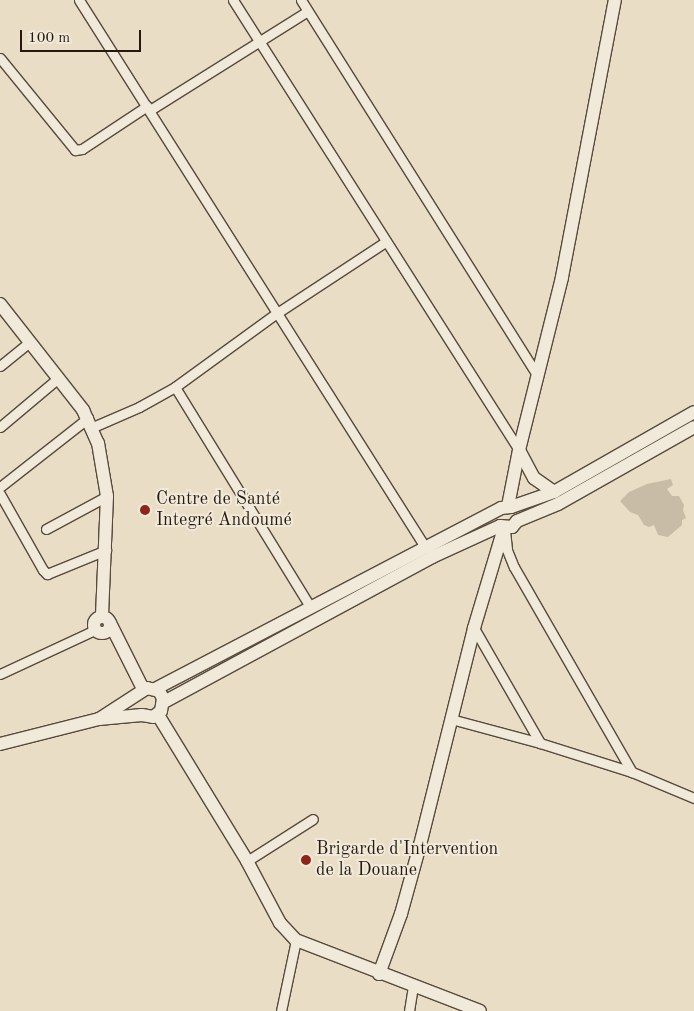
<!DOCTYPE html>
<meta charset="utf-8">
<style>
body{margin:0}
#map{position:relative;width:694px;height:1011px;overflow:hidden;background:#eaddc5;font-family:"Old Standard TT",serif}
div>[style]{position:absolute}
.green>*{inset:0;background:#c9bca6}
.roads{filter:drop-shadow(1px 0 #564a3c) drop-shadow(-1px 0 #564a3c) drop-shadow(0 1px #564a3c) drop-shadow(0 -1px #564a3c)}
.street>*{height:9px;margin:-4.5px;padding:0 4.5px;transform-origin:4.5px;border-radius:4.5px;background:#f1e9d9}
.secondary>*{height:12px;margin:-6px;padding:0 6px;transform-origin:6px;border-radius:6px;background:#f1e9d9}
.secondary>.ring{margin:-6px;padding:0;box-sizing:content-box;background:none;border:12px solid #f1e9d9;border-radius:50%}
.dots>*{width:14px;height:14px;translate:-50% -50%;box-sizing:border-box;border:2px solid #f1e9d9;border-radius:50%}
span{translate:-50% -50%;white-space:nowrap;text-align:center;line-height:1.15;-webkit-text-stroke:4px #f1e9d9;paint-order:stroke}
.poi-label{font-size:18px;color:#25190f}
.left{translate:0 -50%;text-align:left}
.scale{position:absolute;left:20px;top:30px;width:121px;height:22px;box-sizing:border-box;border:2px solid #25190f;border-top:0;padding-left:6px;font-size:15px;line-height:18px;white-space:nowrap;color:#25190f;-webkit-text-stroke:4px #f1e9d9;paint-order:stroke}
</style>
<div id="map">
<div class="green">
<i style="clip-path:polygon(671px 479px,673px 485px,667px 489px,672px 496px,679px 496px,684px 505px,683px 510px,686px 518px,682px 520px,682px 525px,668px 537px,658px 535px,654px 525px,649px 527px,644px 525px,638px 515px,630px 512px,620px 501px,629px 492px,647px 484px)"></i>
</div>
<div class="roads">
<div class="street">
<i style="left:79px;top:0;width:647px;rotate:57.68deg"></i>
<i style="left:233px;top:0;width:533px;rotate:57.56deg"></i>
<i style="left:301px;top:0;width:445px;rotate:57.8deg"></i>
<i style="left:0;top:58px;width:119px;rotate:50.8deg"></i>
<i style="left:75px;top:150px;width:7px;rotate:-8deg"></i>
<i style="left:82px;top:149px;width:78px;rotate:-33.5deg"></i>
<i style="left:150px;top:110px;width:186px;rotate:-32.1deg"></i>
<i style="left:0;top:366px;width:38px;rotate:-39deg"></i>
<i style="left:175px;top:387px;width:259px;rotate:58.4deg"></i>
<i style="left:0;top:427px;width:75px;rotate:-40.1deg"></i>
<i style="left:93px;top:427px;width:50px;rotate:-23.5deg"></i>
<i style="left:139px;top:407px;width:41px;rotate:-29.1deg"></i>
<i style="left:175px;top:387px;width:126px;rotate:-36deg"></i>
<i style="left:277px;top:313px;width:129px;rotate:-33.3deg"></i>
<i style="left:0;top:487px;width:112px;rotate:-38.1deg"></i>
<i style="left:0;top:494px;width:87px;rotate:60.5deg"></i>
<i style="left:43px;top:570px;width:6px;rotate:45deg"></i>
<i style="left:47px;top:574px;width:64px;rotate:-22.1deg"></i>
<i style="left:46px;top:529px;width:69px;rotate:-28.4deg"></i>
<i style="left:505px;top:530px;width:20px;rotate:84deg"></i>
<i style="left:507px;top:550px;width:18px;rotate:68deg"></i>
<i style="left:514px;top:567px;width:237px;rotate:60.1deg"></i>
<i style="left:474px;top:628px;width:133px;rotate:60.1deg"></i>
<i style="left:0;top:674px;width:105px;rotate:-24.9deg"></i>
<i style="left:451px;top:719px;width:92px;rotate:15.1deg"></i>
<i style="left:540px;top:743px;width:96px;rotate:17.5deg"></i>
<i style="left:632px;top:772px;width:67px;rotate:22.8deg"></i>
<i style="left:247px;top:861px;width:78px;rotate:-32.5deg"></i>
<i style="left:281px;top:1011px;width:73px;rotate:-78.1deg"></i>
<i style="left:409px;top:1011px;width:25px;rotate:-81deg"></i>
</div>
<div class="secondary">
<i style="left:0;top:304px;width:135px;rotate:51.9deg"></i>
<i style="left:83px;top:410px;width:36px;rotate:66deg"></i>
<i style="left:98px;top:443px;width:54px;rotate:80.4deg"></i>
<i style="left:107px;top:496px;width:121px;rotate:92.4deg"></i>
<i style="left:519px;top:450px;width:32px;rotate:62deg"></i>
<i style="left:534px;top:478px;width:24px;rotate:35deg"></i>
<i style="left:508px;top:506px;width:57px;rotate:-78.9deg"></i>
<i style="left:519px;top:450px;width:178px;rotate:-76deg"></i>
<i style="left:562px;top:277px;width:282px;rotate:-79.2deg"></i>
<i class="ring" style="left:94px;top:617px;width:4px;height:4px"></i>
<i style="left:110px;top:623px;width:74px;rotate:63.4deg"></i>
<i style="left:155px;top:689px;width:390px;rotate:-27.6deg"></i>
<i style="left:501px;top:508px;width:10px;rotate:-6deg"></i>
<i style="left:511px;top:507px;width:46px;rotate:-19.2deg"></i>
<i style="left:554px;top:492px;width:161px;rotate:-29.7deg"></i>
<i style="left:164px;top:702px;width:305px;rotate:-28.4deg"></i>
<i style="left:432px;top:557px;width:75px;rotate:-24.5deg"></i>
<i style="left:500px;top:526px;width:12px;rotate:5deg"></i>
<i style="left:512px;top:527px;width:8px;rotate:-50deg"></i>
<i style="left:517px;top:521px;width:44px;rotate:-22.5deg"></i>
<i style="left:558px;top:504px;width:156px;rotate:-29.5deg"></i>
<i style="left:158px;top:715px;width:171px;rotate:58.6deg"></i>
<i style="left:247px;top:861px;width:70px;rotate:62deg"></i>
<i style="left:280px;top:923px;width:23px;rotate:47deg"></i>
<i style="left:296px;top:940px;width:197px;rotate:21.1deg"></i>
<i style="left:0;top:744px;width:102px;rotate:-14.2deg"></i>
<i style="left:99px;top:719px;width:43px;rotate:-5.3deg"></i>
<i style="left:142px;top:715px;width:11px;rotate:10deg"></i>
<i style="left:153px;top:717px;width:10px;rotate:-37deg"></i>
<i style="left:161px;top:711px;width:13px;rotate:-81deg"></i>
<i style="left:163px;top:698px;width:8px;rotate:-120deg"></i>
<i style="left:159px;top:691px;width:12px;rotate:-166deg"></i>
<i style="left:147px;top:688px;width:57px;rotate:147.1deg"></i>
<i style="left:379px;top:974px;width:64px;rotate:-69.9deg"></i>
<i style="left:401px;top:914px;width:72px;rotate:-74.6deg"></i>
<i style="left:420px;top:845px;width:224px;rotate:-76deg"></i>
<i style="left:474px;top:628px;width:104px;rotate:-73.3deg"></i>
</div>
</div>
<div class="dots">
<i style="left:145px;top:510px;background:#8f2418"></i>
<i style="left:306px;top:860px;background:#8f2418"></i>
</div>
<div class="poi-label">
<span class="left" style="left:156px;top:510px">Centre de Santé<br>Integré Andoumé</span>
<span class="left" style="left:316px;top:860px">Brigarde d'Intervention<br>de la Douane</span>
</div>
<div class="scale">100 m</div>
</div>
